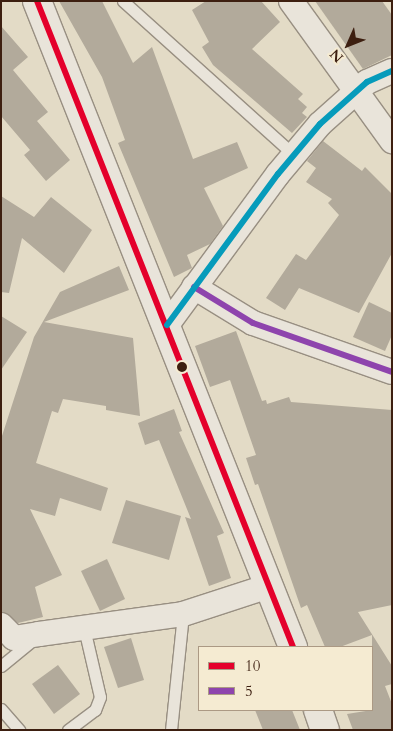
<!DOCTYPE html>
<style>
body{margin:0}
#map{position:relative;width:393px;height:731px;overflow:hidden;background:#e3dbc6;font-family:Cardo,serif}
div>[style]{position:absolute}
.building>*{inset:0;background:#b2aa9b}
.roads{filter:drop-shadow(1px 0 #988f82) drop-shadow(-1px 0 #988f82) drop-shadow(0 1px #988f82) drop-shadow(0 -1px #988f82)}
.lane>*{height:11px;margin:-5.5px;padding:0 5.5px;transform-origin:5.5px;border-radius:5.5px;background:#e9e4da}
.street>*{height:24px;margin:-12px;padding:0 12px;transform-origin:12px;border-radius:12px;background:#e9e4da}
.secondary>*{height:28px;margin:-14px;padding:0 14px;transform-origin:14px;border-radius:14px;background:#e9e4da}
.bus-1>*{height:6px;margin:-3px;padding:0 3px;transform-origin:3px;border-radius:3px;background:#e4002b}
.bus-2>*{height:6px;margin:-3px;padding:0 3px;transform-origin:3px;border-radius:3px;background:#8e44ad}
.bus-3>*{height:6px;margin:-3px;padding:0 3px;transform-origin:3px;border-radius:3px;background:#069bbb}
.dots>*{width:14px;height:14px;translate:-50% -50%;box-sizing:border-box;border:2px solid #f5ebd2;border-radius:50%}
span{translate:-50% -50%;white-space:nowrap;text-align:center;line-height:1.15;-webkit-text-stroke:4.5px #f5ebd2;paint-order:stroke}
.frame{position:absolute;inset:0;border:2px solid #3d1f10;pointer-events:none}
.legend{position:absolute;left:198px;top:646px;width:175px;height:65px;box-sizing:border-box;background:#f5ebd2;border:1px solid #ab9984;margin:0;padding:6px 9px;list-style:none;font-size:15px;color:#3d1f10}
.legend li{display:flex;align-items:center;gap:10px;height:25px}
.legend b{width:25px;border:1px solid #ab9984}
.north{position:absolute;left:323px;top:20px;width:50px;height:50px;-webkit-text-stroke:4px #f5ebd2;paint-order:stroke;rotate:226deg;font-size:14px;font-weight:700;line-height:20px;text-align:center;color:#3d1f10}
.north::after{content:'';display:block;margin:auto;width:18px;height:22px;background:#3d1f10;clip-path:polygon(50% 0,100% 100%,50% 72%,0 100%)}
</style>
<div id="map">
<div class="building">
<i style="clip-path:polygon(59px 1px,102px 1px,133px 63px,152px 47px,193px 159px,237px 142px,248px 168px,204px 188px,223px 226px,210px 244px,187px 255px,192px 268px,174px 277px,118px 143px,125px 140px,102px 77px)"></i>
<i style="clip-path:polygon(206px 1px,261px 1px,280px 22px,252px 49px,303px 94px,298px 99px,307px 107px,302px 113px,307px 117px,292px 133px,213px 65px,202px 47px,209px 42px,192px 10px)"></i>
<i style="clip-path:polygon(315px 1px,382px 1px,392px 15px,392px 55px,363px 69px)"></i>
<i style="clip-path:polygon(1px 26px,28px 57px,13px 70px,48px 112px,37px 121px,70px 160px,46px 181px,24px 155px,30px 150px,1px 116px)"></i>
<i style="clip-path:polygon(323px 141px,362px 171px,365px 167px,392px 194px,392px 253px,359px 313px,299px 288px,285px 310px,266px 298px,296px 254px,306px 260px,339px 215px,328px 203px,332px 199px,306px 182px,316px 168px,307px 161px)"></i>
<i style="clip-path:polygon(1px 196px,34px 217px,51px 197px,92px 230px,64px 273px,22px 238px,9px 293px,1px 292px)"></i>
<i style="clip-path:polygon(119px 266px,129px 290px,44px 322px,133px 338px,140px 416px,106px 410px,106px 406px,63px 399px,58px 413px,52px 411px,36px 463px,108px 488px,101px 511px,60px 498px,55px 516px,30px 509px,62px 575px,35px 587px,43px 617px,18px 623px,1px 612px,1px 439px,34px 337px,60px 292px)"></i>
<i style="clip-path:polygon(369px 302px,392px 313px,392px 335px,385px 351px,353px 337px)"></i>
<i style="clip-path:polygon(1px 316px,27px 332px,1px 370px)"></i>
<i style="clip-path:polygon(236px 331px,262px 401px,266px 400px,267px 404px,289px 397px,291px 402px,392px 410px,392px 605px,358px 612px,392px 666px,392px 684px,385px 686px,392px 704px,392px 730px,353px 730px,347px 714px,372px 710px,372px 635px,340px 647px,325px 647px,307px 605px,301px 608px,258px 484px,255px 485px,246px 458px,256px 455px,230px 380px,210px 387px,195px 346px)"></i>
<i style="clip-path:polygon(174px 409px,182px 431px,179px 432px,224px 533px,217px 536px,231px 578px,209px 586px,185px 517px,191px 519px,159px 440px,145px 445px,138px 423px)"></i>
<i style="clip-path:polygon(126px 500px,181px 516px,169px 560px,112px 543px)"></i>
<i style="clip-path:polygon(107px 559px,125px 599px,100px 611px,81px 571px)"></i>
<i style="clip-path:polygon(131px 638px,144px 680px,118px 688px,104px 647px)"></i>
<i style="clip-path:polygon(58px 665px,80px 694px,54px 714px,32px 684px)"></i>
<i style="clip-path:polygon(255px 710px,292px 710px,300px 730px,263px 730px)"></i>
</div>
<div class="roads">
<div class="lane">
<i style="left:123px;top:1px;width:230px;rotate:42deg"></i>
<i style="left:1px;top:666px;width:43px;rotate:-39.3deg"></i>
<i style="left:1px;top:709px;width:28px;rotate:49deg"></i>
<i style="left:68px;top:730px;width:34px;rotate:-37deg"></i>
<i style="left:95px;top:710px;width:14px;rotate:-69deg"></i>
<i style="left:100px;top:697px;width:71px;rotate:-103.1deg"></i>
<i style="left:171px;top:730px;width:117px;rotate:-84.1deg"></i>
</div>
<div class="street">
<i style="left:291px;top:1px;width:173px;rotate:54.2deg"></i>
<i style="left:194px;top:287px;width:69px;rotate:31.4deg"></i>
<i style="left:253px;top:323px;width:147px;rotate:19.4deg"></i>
<i style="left:167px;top:325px;width:187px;rotate:-53.7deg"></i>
<i style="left:278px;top:174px;width:65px;rotate:-50deg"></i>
<i style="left:320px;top:124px;width:63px;rotate:-41.8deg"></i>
<i style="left:367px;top:82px;width:27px;rotate:-24deg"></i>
<i style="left:1px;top:625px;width:18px;rotate:45deg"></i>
<i style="left:14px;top:638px;width:25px;rotate:-9deg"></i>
<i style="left:39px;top:634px;width:145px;rotate:-7.9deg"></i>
<i style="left:183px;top:614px;width:90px;rotate:-18deg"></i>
</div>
<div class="secondary">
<i style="left:37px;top:1px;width:695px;rotate:68.38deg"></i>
<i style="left:318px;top:710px;width:21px;rotate:71deg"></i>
</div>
</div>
<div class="bus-1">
<i style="left:37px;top:1px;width:695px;rotate:68.38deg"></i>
</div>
<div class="bus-2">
<i style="left:194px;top:287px;width:69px;rotate:31.4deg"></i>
<i style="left:253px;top:323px;width:147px;rotate:19.4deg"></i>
</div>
<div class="bus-3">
<i style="left:167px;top:325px;width:187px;rotate:-53.7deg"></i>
<i style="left:278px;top:174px;width:65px;rotate:-50deg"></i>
<i style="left:320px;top:124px;width:63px;rotate:-41.8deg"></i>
<i style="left:367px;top:82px;width:27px;rotate:-24deg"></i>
</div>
<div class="dots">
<i style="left:182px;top:367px;background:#3d1f10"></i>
</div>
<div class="frame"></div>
<ul class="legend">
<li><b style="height:6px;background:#e4002b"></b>10</li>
<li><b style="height:6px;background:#8e44ad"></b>5</li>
</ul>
<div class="north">N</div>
</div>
